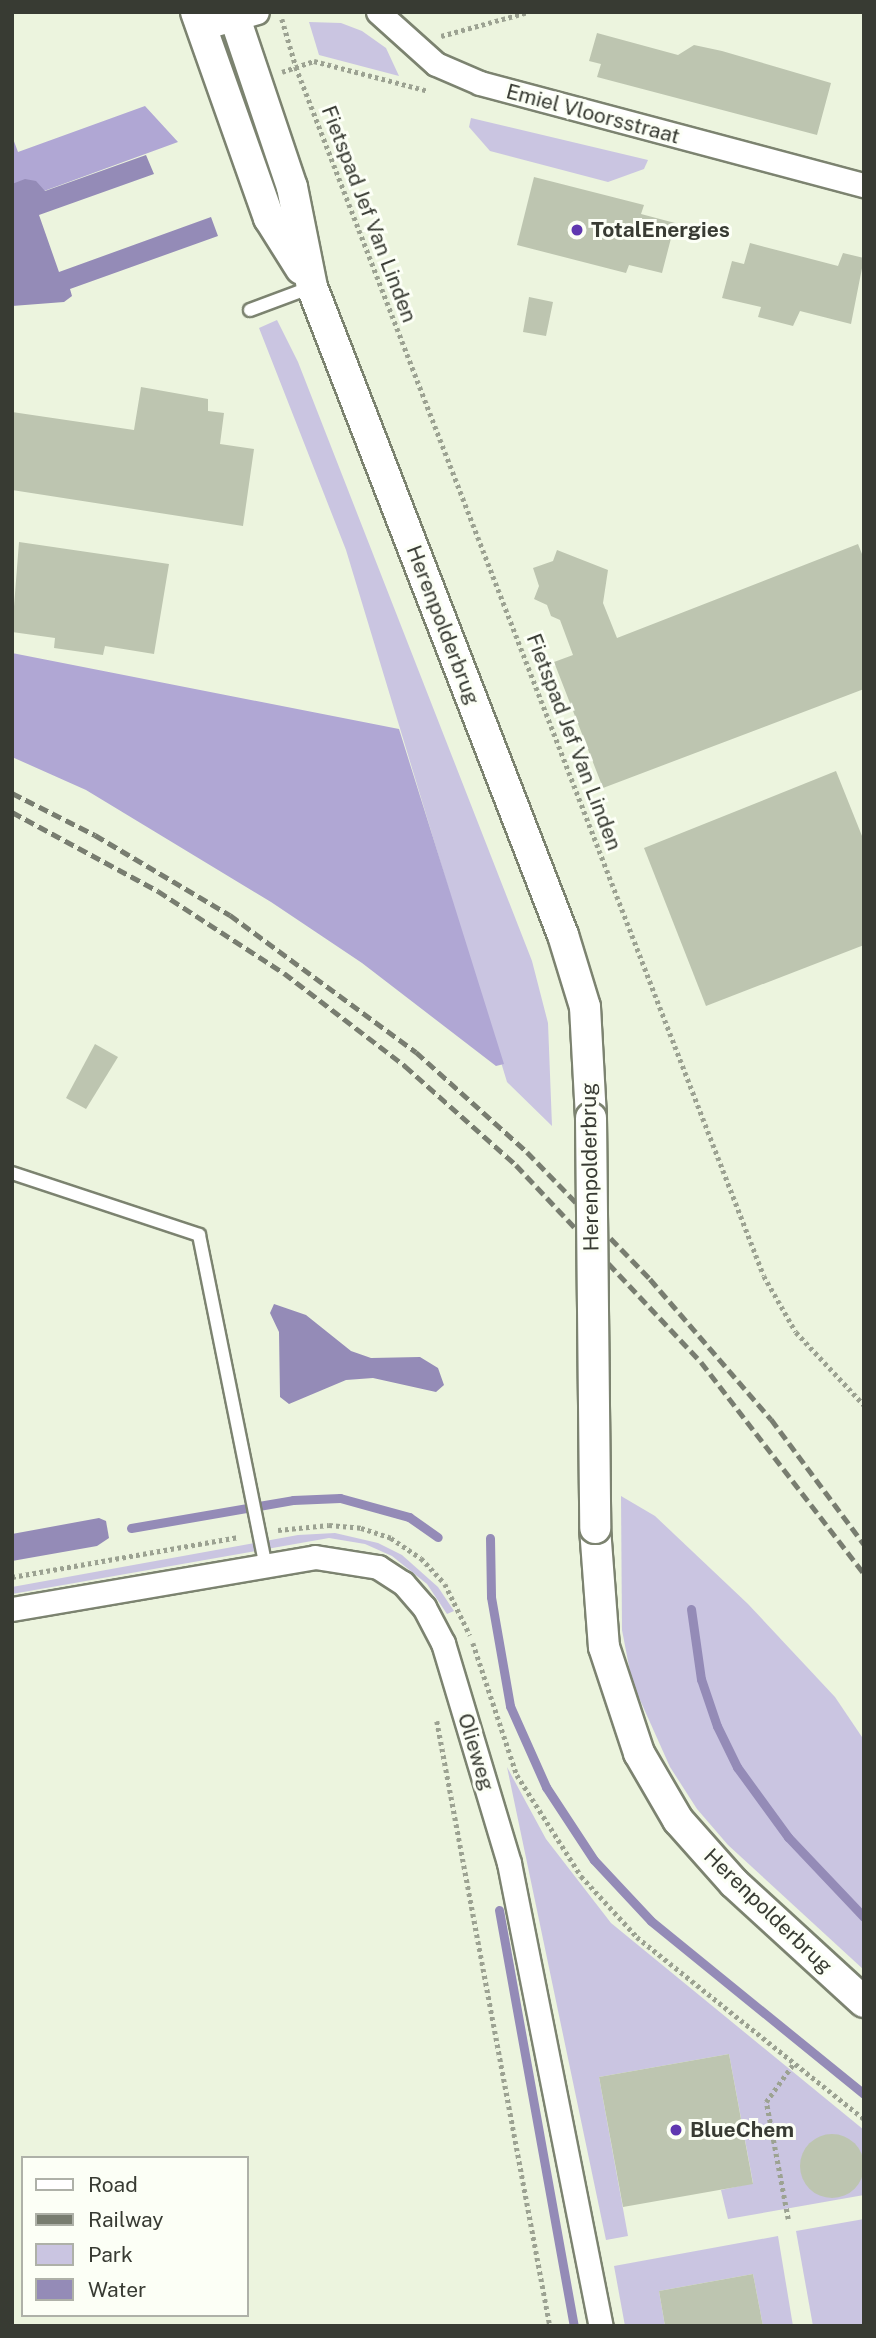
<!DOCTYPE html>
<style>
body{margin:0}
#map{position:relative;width:876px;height:2338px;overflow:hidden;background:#ecf4de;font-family:"Public Sans",sans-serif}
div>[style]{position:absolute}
.green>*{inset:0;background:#cac5e1}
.forest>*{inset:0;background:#b0a7d4}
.water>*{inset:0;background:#948bb7}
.stream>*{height:9px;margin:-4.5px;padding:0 4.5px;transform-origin:4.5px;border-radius:4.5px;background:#948bb7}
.building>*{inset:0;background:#bdc5b0}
.round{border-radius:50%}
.path>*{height:4.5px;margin-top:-2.25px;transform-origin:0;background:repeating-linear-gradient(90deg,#9ca292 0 3.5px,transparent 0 7px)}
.roads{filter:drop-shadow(2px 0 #7c8370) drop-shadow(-2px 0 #7c8370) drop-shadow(0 2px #7c8370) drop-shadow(0 -2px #7c8370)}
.service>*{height:12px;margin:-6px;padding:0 6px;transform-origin:6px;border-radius:6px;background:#fff}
.minor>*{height:23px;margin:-11.5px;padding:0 11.5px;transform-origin:11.5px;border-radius:11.5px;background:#fff}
.tertiary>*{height:30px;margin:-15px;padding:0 15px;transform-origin:15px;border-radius:15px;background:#fff}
.rail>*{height:5px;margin-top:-2.5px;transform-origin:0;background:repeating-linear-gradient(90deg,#787d70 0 10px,transparent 0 15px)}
.bridges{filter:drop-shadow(2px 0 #7c8370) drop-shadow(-2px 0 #7c8370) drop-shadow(0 2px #7c8370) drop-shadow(0 -2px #7c8370)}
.tertiary-bridge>*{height:30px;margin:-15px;padding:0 15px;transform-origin:15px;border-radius:15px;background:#fff}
.dots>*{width:19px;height:19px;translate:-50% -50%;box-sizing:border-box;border:4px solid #fcfff6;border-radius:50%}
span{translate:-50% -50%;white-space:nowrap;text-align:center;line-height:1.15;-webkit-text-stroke:6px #fcfff6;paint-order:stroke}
.street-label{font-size:21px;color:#383b33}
.poi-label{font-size:21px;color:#383b33;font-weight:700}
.left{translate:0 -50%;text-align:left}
.frame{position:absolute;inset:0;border:14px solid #383b33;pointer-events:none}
.legend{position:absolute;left:21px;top:2156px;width:228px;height:161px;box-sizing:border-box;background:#fcfff6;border:2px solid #aeb1a8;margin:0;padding:9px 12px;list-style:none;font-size:21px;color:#383b33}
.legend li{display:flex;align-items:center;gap:14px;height:35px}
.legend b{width:35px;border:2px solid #aeb1a8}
</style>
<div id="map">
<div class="green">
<i style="clip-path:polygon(309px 22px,341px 23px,362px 31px,386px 48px,399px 76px,319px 55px)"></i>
<i style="clip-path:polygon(471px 118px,648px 160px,644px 169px,608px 182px,490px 151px,469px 127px)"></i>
<i style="clip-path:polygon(277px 320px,298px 362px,532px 961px,548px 1023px,552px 1126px,507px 1082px,346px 550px,259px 328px)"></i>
<i style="clip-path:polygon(621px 1496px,655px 1516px,748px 1604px,835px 1697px,864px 1740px,864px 1970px,728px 1845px,697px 1809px,670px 1767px,632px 1682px,622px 1630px)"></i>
<i style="clip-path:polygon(335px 1533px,378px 1543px,402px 1555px,438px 1587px,454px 1611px,447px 1614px,427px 1584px,392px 1556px,365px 1544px,329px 1538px,12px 1594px,12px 1587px,298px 1535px)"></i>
<i style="clip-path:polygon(507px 1767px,546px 1839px,611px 1923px,864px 2130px,864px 2195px,728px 2219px,721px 2190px,753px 2183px,729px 2054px,599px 2077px,628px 2236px,606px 2240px)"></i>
<i style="clip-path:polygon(864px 2219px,864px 2326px,813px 2326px,796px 2231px)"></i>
<i style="clip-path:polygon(778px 2236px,793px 2326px,763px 2326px,753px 2274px,659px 2291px,665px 2326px,625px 2326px,614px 2266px)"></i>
</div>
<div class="forest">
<i style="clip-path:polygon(145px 106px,178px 142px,44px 191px,12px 216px,12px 136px,18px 152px)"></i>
<i style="clip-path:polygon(12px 653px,399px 729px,504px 1064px,496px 1066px,362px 963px,271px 902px,86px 790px,12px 757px)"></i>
</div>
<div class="water">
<i style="clip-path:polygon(146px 155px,154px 174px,39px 215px,59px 272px,211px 217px,218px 236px,70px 289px,72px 296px,64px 302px,12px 306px,12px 184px,25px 179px,36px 181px,45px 191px)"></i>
<i style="clip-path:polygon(274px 1304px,306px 1315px,351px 1351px,371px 1358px,420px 1357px,438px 1368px,444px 1385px,436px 1392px,373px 1378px,346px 1380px,289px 1404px,280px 1397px,279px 1332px,270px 1313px)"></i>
<i style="clip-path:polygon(99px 1518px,106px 1521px,109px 1538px,97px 1546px,12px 1561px,12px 1534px)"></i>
</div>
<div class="stream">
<i style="left:131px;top:1528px;width:164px;rotate:-9.8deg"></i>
<i style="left:293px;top:1500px;width:47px;rotate:-2.4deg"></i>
<i style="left:340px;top:1498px;width:72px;rotate:15.4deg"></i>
<i style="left:409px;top:1517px;width:35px;rotate:35deg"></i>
<i style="left:490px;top:1538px;width:59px;rotate:89deg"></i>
<i style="left:491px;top:1597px;width:111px;rotate:80.1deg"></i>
<i style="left:510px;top:1706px;width:89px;rotate:66deg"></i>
<i style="left:546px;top:1787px;width:87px;rotate:56.7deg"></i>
<i style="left:594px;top:1860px;width:83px;rotate:46.9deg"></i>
<i style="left:651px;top:1921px;width:274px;rotate:39.1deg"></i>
<i style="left:691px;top:1609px;width:71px;rotate:81.9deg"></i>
<i style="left:701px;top:1679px;width:50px;rotate:71.2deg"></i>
<i style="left:717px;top:1726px;width:46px;rotate:64deg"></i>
<i style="left:737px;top:1767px;width:87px;rotate:53.9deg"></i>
<i style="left:788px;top:1837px;width:110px;rotate:46.5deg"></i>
<i style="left:499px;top:1910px;width:423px;rotate:79.8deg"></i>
</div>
<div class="building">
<i style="clip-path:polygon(597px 33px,678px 55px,694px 45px,722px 51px,831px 83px,817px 135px,597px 77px,601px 64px,589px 61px)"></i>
<i style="clip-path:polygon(534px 177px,644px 205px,641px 214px,675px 223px,662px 273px,629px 265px,626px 273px,517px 245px)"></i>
<i style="clip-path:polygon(750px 243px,838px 266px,843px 253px,864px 258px,851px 324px,800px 311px,793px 326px,758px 317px,761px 307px,722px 298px,732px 261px,744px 264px)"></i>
<i style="clip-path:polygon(529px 297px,553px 302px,546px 336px,523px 332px)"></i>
<i style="clip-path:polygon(141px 387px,208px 399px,208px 411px,224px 413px,220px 444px,254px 449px,243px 526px,12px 490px,12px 412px,134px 430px)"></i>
<i style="clip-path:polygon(19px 542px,169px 564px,154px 654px,105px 646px,103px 655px,54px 648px,55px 638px,12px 632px)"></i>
<i style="clip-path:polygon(858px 544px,864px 559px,864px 689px,603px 788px,554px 662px,573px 655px,560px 620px,551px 616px,547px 605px,534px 599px,539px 586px,533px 568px,553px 561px,557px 550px,608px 570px,603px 603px,617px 638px)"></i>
<i style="clip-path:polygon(836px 771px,864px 841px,864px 945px,706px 1006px,644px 848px)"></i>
<i style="clip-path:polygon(95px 1044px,118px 1057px,86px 1109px,66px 1098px)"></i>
<i style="clip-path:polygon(729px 2054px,753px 2184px,623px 2207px,599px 2077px)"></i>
<i class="round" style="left:800px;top:2134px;width:64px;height:64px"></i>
<i style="clip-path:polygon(753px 2274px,763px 2326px,665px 2326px,659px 2291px)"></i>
</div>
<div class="path">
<i style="left:282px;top:19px;width:50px;rotate:73.7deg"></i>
<i style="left:296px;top:67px;width:1296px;rotate:68.84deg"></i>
<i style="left:764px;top:1276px;width:64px;rotate:60.3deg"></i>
<i style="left:796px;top:1332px;width:100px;rotate:47deg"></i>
<i style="left:441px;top:36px;width:90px;rotate:-15.4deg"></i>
<i style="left:282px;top:72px;width:34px;rotate:-19deg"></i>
<i style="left:314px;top:61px;width:118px;rotate:14.7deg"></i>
<i style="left:278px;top:1530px;width:51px;rotate:-5.6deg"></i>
<i style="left:329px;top:1525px;width:32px;rotate:5deg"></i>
<i style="left:361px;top:1528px;width:32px;rotate:18deg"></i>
<i style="left:391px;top:1538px;width:36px;rotate:34deg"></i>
<i style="left:421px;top:1558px;width:35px;rotate:47deg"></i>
<i style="left:445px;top:1584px;width:57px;rotate:63.9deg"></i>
<i style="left:12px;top:1577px;width:230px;rotate:-10deg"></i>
<i style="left:473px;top:1643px;width:139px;rotate:71.6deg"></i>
<i style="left:517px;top:1775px;width:120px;rotate:57.6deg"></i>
<i style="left:581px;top:1876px;width:83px;rotate:47.4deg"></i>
<i style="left:637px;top:1937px;width:291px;rotate:38.7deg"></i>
<i style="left:437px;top:1721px;width:615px;rotate:79.42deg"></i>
<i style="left:788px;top:2219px;width:119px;rotate:-100.6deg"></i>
<i style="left:766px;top:2102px;width:48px;rotate:-54.3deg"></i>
</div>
<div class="roads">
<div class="service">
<i style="left:250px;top:310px;width:66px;rotate:-20.4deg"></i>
<i style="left:12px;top:1173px;width:197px;rotate:18.3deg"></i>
<i style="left:199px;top:1235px;width:335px;rotate:78.6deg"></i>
</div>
<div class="minor">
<i style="left:378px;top:12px;width:78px;rotate:41.9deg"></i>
<i style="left:436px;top:64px;width:48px;rotate:23.4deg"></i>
<i style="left:480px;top:83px;width:397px;rotate:14.9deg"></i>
<i style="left:202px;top:28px;width:57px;rotate:-16.2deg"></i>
<i style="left:12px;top:1609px;width:307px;rotate:-9.7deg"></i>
<i style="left:315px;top:1557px;width:64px;rotate:9deg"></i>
<i style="left:378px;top:1567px;width:30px;rotate:33deg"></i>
<i style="left:403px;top:1583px;width:32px;rotate:49deg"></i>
<i style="left:424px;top:1607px;width:41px;rotate:62.2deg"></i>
<i style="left:443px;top:1643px;width:230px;rotate:73.3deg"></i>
<i style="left:509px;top:1863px;width:472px;rotate:78.8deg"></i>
</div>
<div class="tertiary">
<i style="left:196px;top:12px;width:219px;rotate:70.5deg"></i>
<i style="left:269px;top:218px;width:60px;rotate:57.9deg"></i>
<i style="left:233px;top:12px;width:185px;rotate:71.4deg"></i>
<i style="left:292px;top:187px;width:102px;rotate:78.7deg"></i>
<i style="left:312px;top:287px;width:695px;rotate:68.83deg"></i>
<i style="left:563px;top:935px;width:75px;rotate:73deg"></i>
<i style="left:585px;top:1007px;width:111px;rotate:86.9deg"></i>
<i style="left:595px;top:1528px;width:119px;rotate:85.7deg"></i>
<i style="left:604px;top:1647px;width:112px;rotate:71.7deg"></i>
<i style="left:639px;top:1753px;width:78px;rotate:59.8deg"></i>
<i style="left:678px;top:1820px;width:84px;rotate:48.4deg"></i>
<i style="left:734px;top:1883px;width:176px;rotate:42.5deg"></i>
</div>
</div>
<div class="rail">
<i style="left:12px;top:793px;width:93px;rotate:26.8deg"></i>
<i style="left:95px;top:835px;width:157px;rotate:30.7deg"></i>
<i style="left:230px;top:915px;width:231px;rotate:36.4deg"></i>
<i style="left:416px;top:1052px;width:149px;rotate:42deg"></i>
<i style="left:527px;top:1152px;width:177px;rotate:45.9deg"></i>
<i style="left:650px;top:1279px;width:185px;rotate:49.2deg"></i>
<i style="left:771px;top:1419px;width:156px;rotate:53.4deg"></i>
<i style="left:12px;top:812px;width:166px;rotate:28.4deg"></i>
<i style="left:158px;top:891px;width:150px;rotate:33.1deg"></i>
<i style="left:284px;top:973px;width:153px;rotate:37.5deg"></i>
<i style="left:405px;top:1066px;width:149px;rotate:41.7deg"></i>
<i style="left:516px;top:1165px;width:270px;rotate:46.8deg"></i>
<i style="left:701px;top:1362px;width:267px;rotate:52.4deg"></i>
</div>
<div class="bridges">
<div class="tertiary-bridge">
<i style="left:591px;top:1118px;width:410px;rotate:89.4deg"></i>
</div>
</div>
<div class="dots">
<i style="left:577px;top:230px;background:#6038b0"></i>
<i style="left:676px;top:2130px;background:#6038b0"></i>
</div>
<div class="street-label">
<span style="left:593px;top:114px;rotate:15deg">Emiel Vloorsstraat</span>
<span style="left:369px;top:214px;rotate:69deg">Fietspad Jef Van Linden</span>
<span style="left:443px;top:625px;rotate:69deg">Herenpolderbrug</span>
<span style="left:574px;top:742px;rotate:69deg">Fietspad Jef Van Linden</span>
<span style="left:590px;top:1167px;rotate:-91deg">Herenpolderbrug</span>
<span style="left:476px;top:1752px;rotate:73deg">Olieweg</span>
<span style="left:768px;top:1911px;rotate:44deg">Herenpolderbrug</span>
</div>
<div class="poi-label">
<span class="left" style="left:591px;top:230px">TotalEnergies</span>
<span class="left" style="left:690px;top:2130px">BlueChem</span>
</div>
<div class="frame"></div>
<ul class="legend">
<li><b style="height:9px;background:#fff"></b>Road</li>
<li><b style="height:9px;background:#787d70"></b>Railway</li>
<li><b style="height:19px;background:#cac5e1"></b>Park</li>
<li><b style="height:19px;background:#948bb7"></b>Water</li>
</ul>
</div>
